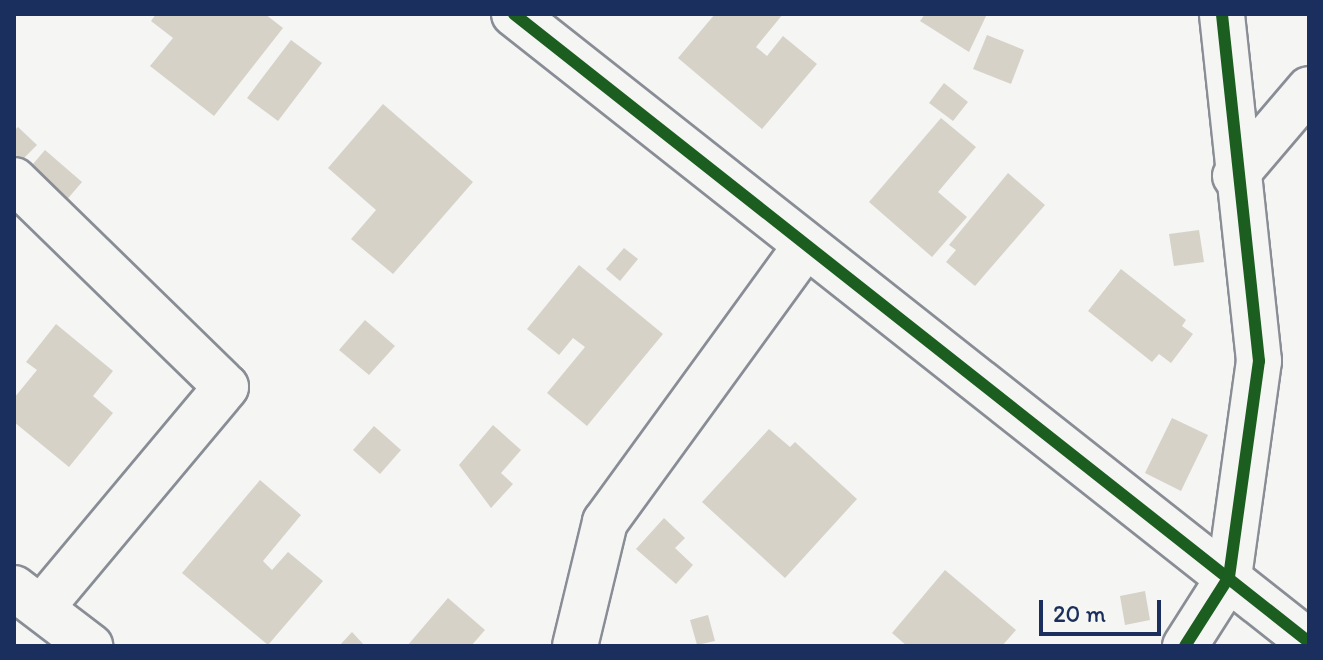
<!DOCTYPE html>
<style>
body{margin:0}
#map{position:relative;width:1323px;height:660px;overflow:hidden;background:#f5f5f3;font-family:Itim,sans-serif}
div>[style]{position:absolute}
.building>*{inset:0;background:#d7d2c8}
.roads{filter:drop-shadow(2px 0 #898d95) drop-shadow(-2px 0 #898d95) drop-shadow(0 2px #898d95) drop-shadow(0 -2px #898d95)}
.minor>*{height:44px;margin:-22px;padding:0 22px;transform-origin:22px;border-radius:22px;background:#f5f5f3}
.cycleway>*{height:12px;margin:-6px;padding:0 6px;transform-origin:6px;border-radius:6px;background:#1b5e20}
span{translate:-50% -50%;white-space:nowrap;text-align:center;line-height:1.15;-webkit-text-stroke:6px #f6f6f2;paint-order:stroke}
.frame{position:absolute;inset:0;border:16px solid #1b2f5e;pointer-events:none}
.scale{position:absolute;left:1039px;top:600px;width:122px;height:36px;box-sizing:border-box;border:4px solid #1b2f5e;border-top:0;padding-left:10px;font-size:24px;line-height:28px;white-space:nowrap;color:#1b2f5e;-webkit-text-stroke:6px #f6f6f2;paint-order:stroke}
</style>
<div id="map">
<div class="building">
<i style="clip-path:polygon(156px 14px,265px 14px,283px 28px,214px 116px,150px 66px,173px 38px,151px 21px)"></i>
<i style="clip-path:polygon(715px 14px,783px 14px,756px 47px,767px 56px,783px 36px,817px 64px,762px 129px,678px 58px)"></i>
<i style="clip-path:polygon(925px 14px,987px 14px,969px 52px,920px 21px)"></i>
<i style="clip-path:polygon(987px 35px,1024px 50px,1011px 84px,973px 69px)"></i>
<i style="clip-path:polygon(291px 40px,322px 63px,278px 121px,247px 98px)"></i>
<i style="clip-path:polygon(944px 83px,968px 102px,953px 121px,929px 103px)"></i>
<i style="clip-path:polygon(383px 104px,473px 182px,393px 274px,351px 239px,376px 210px,328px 168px)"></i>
<i style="clip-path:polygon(941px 118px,976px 147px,938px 192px,967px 217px,932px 257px,869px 202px)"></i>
<i style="clip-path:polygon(18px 127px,37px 145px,17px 165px,14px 131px)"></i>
<i style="clip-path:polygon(45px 150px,82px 182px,58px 210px,21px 178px)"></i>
<i style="clip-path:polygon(1008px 173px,1045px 205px,975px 286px,946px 262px,956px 250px,949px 245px)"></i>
<i style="clip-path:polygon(1199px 230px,1204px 262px,1174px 266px,1169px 234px)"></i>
<i style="clip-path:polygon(624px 248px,638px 259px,620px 281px,606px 269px)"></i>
<i style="clip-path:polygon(579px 265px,663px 334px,587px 426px,547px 393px,585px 347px,573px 338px,559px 355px,527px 329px)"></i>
<i style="clip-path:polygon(1121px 269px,1186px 320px,1182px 326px,1193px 334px,1171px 363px,1159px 354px,1152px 362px,1088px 311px)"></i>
<i style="clip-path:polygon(365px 320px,395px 346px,369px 375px,339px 350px)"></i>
<i style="clip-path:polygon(56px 324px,113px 371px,93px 396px,113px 413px,69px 467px,14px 422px,14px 398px,37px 370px,26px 362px)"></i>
<i style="clip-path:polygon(1172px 418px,1208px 435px,1181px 491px,1145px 473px)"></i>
<i style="clip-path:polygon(493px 425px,521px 450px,501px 473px,513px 484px,491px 508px,459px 465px)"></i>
<i style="clip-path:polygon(374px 426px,401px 450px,380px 474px,353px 450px)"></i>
<i style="clip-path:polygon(769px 429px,790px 447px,795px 442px,857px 499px,785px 578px,702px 502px)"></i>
<i style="clip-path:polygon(260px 480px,301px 515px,263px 561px,272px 570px,288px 552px,323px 581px,268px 645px,182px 573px)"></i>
<i style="clip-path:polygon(664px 518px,685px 538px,675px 548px,693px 565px,676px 584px,636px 549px)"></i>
<i style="clip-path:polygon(945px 570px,1016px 630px,1002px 646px,907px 646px,892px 633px)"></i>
<i style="clip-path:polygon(1145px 591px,1150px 620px,1125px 625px,1120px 596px)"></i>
<i style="clip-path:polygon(448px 598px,485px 630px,471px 646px,407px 646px)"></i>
<i style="clip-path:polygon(708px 615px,715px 641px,697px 645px,690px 620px)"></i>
<i style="clip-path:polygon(352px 632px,365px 646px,339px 646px)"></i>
</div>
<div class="roads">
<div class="minor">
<i style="left:514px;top:14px;width:1013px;rotate:38.31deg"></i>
<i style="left:1235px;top:176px;width:114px;rotate:-49.6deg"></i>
<i style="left:14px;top:180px;width:296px;rotate:44.3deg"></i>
<i style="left:226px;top:387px;width:288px;rotate:129.9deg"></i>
<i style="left:14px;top:588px;width:96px;rotate:37.3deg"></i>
<i style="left:575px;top:646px;width:128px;rotate:-76.4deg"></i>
<i style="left:605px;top:522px;width:340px;rotate:-54deg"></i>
<i style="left:1185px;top:646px;width:82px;rotate:-57.5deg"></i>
<i style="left:1229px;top:577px;width:218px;rotate:-82.1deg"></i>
<i style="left:1259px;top:361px;width:349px;rotate:-96.1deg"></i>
</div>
</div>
<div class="cycleway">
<i style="left:514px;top:14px;width:1013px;rotate:38.31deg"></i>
<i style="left:1185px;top:646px;width:82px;rotate:-57.5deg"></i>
<i style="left:1229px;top:577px;width:218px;rotate:-82.1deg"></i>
<i style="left:1259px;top:361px;width:349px;rotate:-96.1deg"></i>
</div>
<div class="frame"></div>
<div class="scale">20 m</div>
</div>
